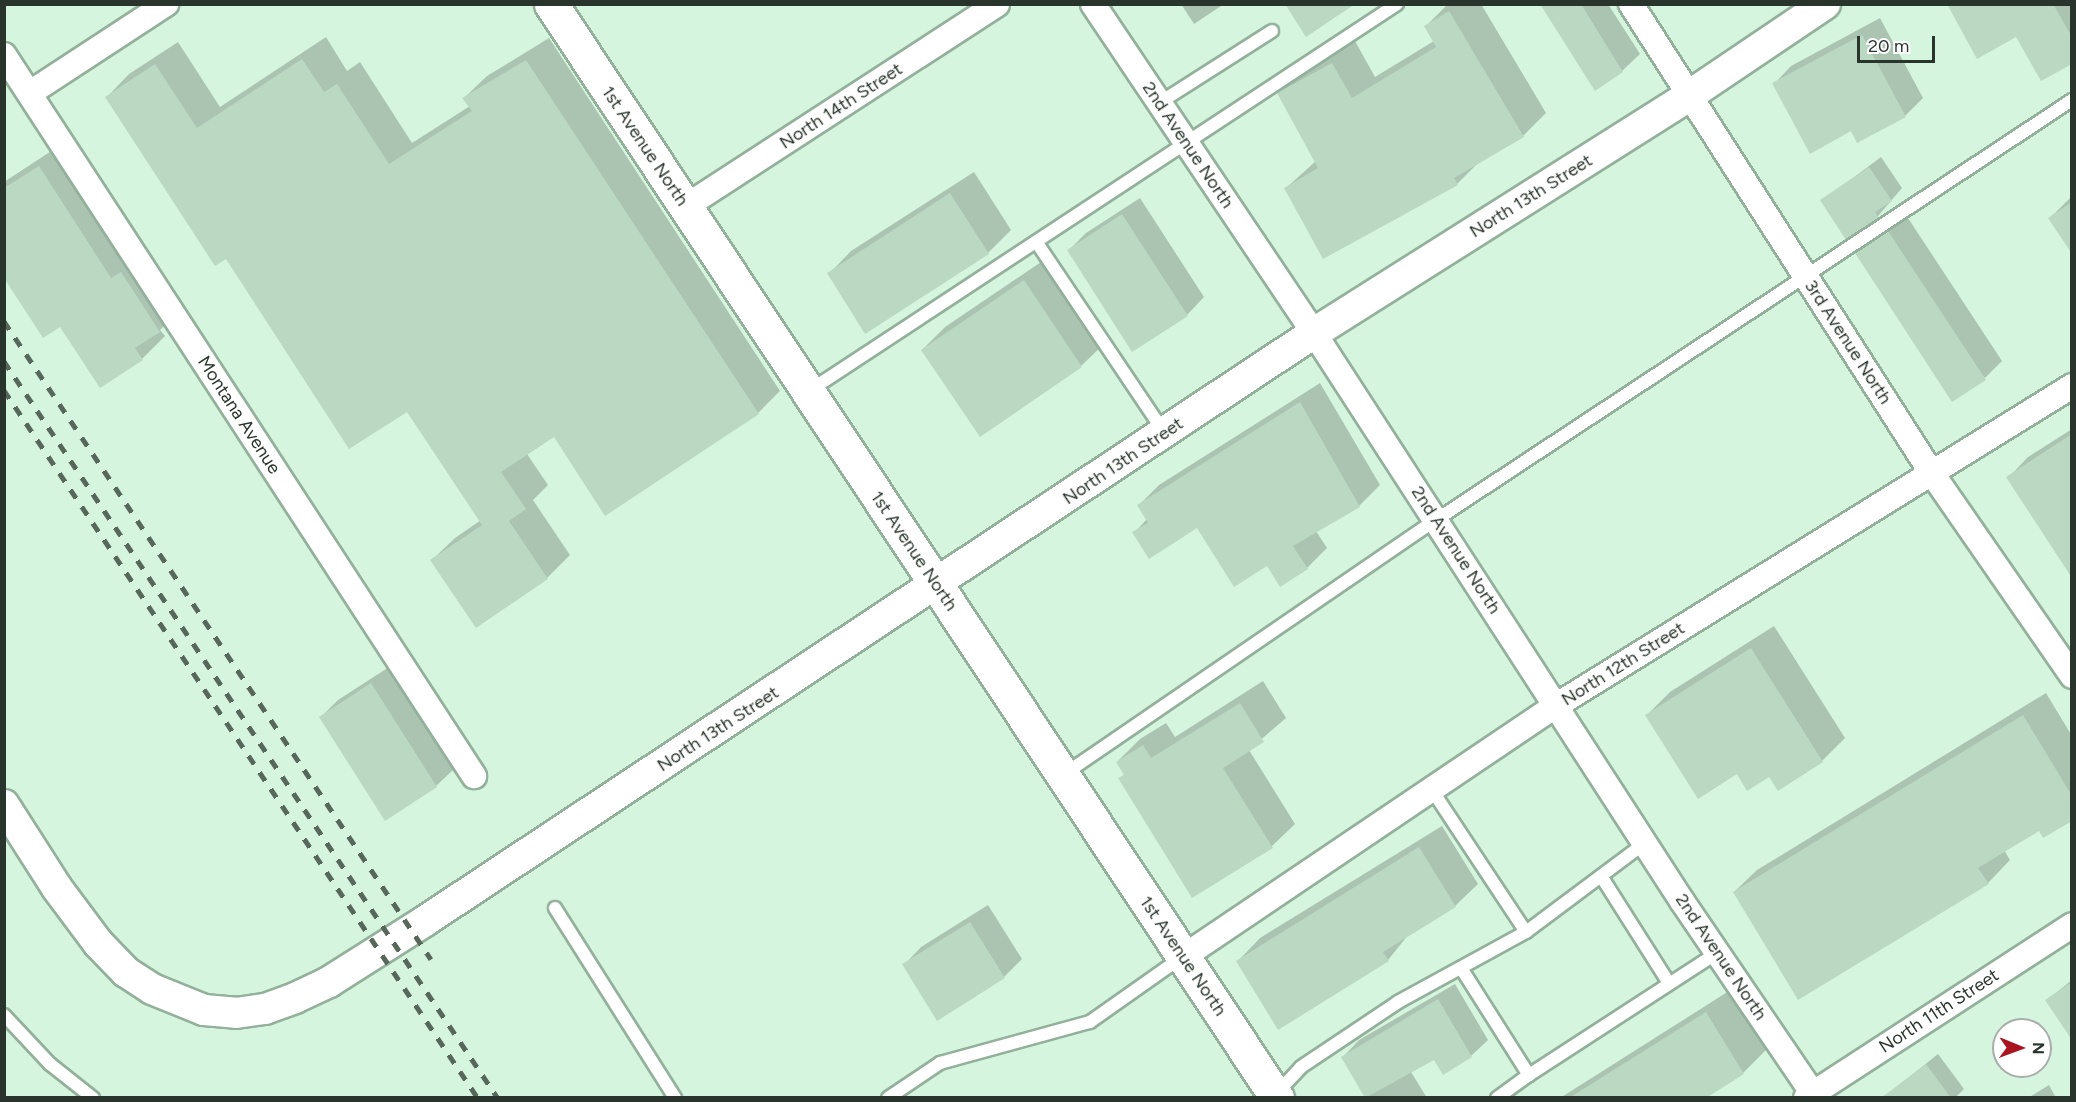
<!DOCTYPE html>
<style>
body{margin:0}
#map{position:relative;width:2076px;height:1102px;overflow:hidden;background:#d6f5de;font-family:Figtree,sans-serif}
div>[style]{position:absolute}
.shadow>*{inset:0;background:#0003}
.building>*{inset:0;background:#bad8c2}
.roads{filter:drop-shadow(2px 0 #93b09b) drop-shadow(-2px 0 #93b09b) drop-shadow(0 2px #93b09b) drop-shadow(0 -2px #93b09b)}
.service>*{height:12px;margin:-6px;padding:0 6px;transform-origin:6px;border-radius:6px;background:#fff}
.minor>*{height:24px;margin:-12px;padding:0 12px;transform-origin:12px;border-radius:12px;background:#fff}
.tertiary>*{height:30px;margin:-15px;padding:0 15px;transform-origin:15px;border-radius:15px;background:#fff}
.secondary>*{height:33px;margin:-16.5px;padding:0 16.5px;transform-origin:16.5px;border-radius:16.5px;background:#fff}
.rail>*{height:4.5px;margin-top:-2.25px;transform-origin:0;background:repeating-linear-gradient(90deg,#57685b 0 10px,transparent 0 20px)}
span{translate:-50% -50%;white-space:nowrap;text-align:center;line-height:1.15;-webkit-text-stroke:4.5px #fff;paint-order:stroke}
.street-label{font-size:18px;color:#29352c}
.frame{position:absolute;inset:0;border:6px solid #29352c;pointer-events:none}
.north{position:absolute;left:1992px;top:1018px;width:60px;height:60px;box-sizing:border-box;background:#fff;border:2px solid #a9aeab;border-radius:50%;rotate:91deg;font-size:16px;font-weight:700;line-height:24px;text-align:center;color:#29352c}
.north::after{content:'';display:block;margin:auto;width:21px;height:27px;background:#a91420;clip-path:polygon(50% 0,100% 100%,50% 72%,0 100%)}
.scale{position:absolute;left:1857px;top:36px;width:78px;height:27px;box-sizing:border-box;border:3px solid #29352c;border-top:0;padding-left:8px;font-size:18px;line-height:21px;white-space:nowrap;color:#29352c;-webkit-text-stroke:4px #fff;paint-order:stroke}
</style>
<div id="map">
<div class="shadow">
<i style="clip-path:polygon(1181px 4px,1224px 4px,1194px 24px)"></i>
<i style="clip-path:polygon(1448px 4px,1481px 4px,1546px 113px,1523px 136px,1480px 161px,1457px 184px,1286px 188px,1316px 161px,1279px 93px,1302px 70px,1355px 41px,1375px 77px,1434px 41px,1425px 27px)"></i>
<i style="clip-path:polygon(1542px 4px,1608px 4px,1640px 54px,1622px 71px)"></i>
<i style="clip-path:polygon(1948px 4px,2072px 4px,2072px 62px,2017px 35px)"></i>
<i style="clip-path:polygon(1880px 18px,1923px 98px,1905px 116px,1858px 141px,1852px 129px,1774px 84px,1791px 66px)"></i>
<i style="clip-path:polygon(326px 37px,347px 71px,360px 62px,412px 143px,470px 106px,464px 98px,487px 76px,549px 38px,780px 391px,758px 413px,554px 435px,527px 454px,548px 485px,533px 500px,570px 555px,547px 578px,432px 560px,455px 538px,481px 520px,407px 410px,226px 257px,107px 97px,129px 74px,178px 42px,220px 107px)"></i>
<i style="clip-path:polygon(62px 144px,181px 309px,160px 330px,165px 336px,142px 359px,61px 325px,4px 275px,4px 182px)"></i>
<i style="clip-path:polygon(1881px 157px,1902px 188px,1878px 216px,1846px 237px,1822px 201px)"></i>
<i style="clip-path:polygon(974px 172px,1011px 230px,988px 253px,866px 332px,829px 274px,851px 251px)"></i>
<i style="clip-path:polygon(2072px 196px,2072px 251px,2050px 218px)"></i>
<i style="clip-path:polygon(1140px 198px,1204px 297px,1187px 315px,1069px 250px,1086px 233px)"></i>
<i style="clip-path:polygon(1906px 215px,2002px 361px,1985px 378px,1857px 254px)"></i>
<i style="clip-path:polygon(1047px 258px,1104px 344px,1081px 366px,922px 350px,945px 327px)"></i>
<i style="clip-path:polygon(1320px 383px,1380px 485px,1359px 506px,1316px 531px,1327px 548px,1307px 568px,1268px 564px,1198px 526px,1134px 533px,1147px 519px,1139px 505px,1159px 485px)"></i>
<i style="clip-path:polygon(2072px 429px,2072px 575px,2008px 478px,2028px 457px)"></i>
<i style="clip-path:polygon(1774px 626px,1845px 738px,1822px 761px,1770px 775px,1738px 772px,1647px 715px,1670px 692px)"></i>
<i style="clip-path:polygon(389px 667px,454px 769px,436px 786px,385px 819px,321px 717px,338px 700px)"></i>
<i style="clip-path:polygon(1263px 681px,1286px 718px,1249px 750px,1295px 824px,1272px 846px,1192px 896px,1120px 779px,1125px 774px,1117px 762px,1140px 739px,1166px 723px,1175px 737px)"></i>
<i style="clip-path:polygon(2046px 693px,2072px 736px,2072px 819px,2039px 829px,2004px 850px,2010px 860px,1988px 883px,1734px 892px,1757px 870px)"></i>
<i style="clip-path:polygon(1442px 826px,1478px 884px,1455px 906px,1409px 934px,1388px 960px,1238px 961px,1260px 938px)"></i>
<i style="clip-path:polygon(988px 905px,1022px 959px,1004px 977px,937px 1018px,904px 965px,921px 947px)"></i>
<i style="clip-path:polygon(2072px 980px,2072px 1037px,2047px 1000px)"></i>
<i style="clip-path:polygon(1455px 984px,1488px 1040px,1471px 1056px,1435px 1058px,1411px 1072px,1427px 1098px,1367px 1098px,1343px 1057px,1359px 1040px)"></i>
<i style="clip-path:polygon(1729px 991px,1766px 1050px,1743px 1073px,1703px 1098px,1560px 1098px)"></i>
<i style="clip-path:polygon(1938px 1054px,1964px 1089px,1955px 1098px,1883px 1098px)"></i>
<i style="clip-path:polygon(2049px 1085px,2056px 1098px,2028px 1098px)"></i>
</div>
<div class="building">
<i style="clip-path:polygon(1285px 4px,1355px 4px,1306px 37px)"></i>
<i style="clip-path:polygon(1540px 4px,1581px 4px,1623px 72px,1595px 91px)"></i>
<i style="clip-path:polygon(1947px 4px,2053px 4px,2072px 37px,2072px 64px,2041px 81px,2016px 37px,1977px 59px)"></i>
<i style="clip-path:polygon(1449px 11px,1524px 137px,1454px 178px,1458px 185px,1323px 259px,1284px 188px,1318px 168px,1277px 93px,1332px 63px,1352px 98px,1436px 47px,1424px 26px)"></i>
<i style="clip-path:polygon(1862px 35px,1906px 117px,1857px 143px,1851px 131px,1810px 154px,1772px 83px)"></i>
<i style="clip-path:polygon(302px 59px,324px 92px,337px 84px,389px 164px,472px 111px,462px 98px,526px 60px,759px 414px,605px 516px,554px 437px,501px 472px,526px 509px,509px 521px,548px 579px,476px 628px,430px 560px,482px 525px,407px 412px,349px 449px,226px 259px,215px 266px,105px 97px,155px 64px,197px 128px)"></i>
<i style="clip-path:polygon(39px 166px,111px 278px,121px 272px,160px 332px,135px 348px,143px 360px,100px 388px,60px 327px,43px 338px,4px 278px,4px 188px)"></i>
<i style="clip-path:polygon(1869px 167px,1892px 201px,1875px 212px,1879px 218px,1846px 240px,1820px 200px)"></i>
<i style="clip-path:polygon(950px 193px,989px 254px,865px 334px,827px 273px)"></i>
<i style="clip-path:polygon(2072px 202px,2072px 254px,2048px 218px)"></i>
<i style="clip-path:polygon(1122px 214px,1188px 316px,1132px 352px,1067px 250px)"></i>
<i style="clip-path:polygon(1888px 231px,1986px 380px,1952px 402px,1855px 253px)"></i>
<i style="clip-path:polygon(1024px 280px,1082px 367px,980px 437px,921px 350px)"></i>
<i style="clip-path:polygon(1300px 402px,1360px 507px,1293px 546px,1308px 569px,1280px 587px,1267px 566px,1234px 587px,1197px 528px,1149px 559px,1132px 532px,1148px 523px,1137px 505px)"></i>
<i style="clip-path:polygon(2072px 434px,2072px 578px,2006px 477px)"></i>
<i style="clip-path:polygon(1751px 648px,1823px 762px,1778px 791px,1769px 777px,1747px 791px,1737px 774px,1698px 799px,1645px 715px)"></i>
<i style="clip-path:polygon(371px 683px,437px 787px,385px 821px,319px 717px)"></i>
<i style="clip-path:polygon(1240px 703px,1264px 742px,1223px 768px,1273px 848px,1192px 898px,1118px 778px,1124px 775px,1116px 762px,1143px 745px,1151px 758px)"></i>
<i style="clip-path:polygon(2023px 715px,2072px 796px,2072px 821px,2043px 838px,2039px 831px,1978px 868px,1989px 884px,1798px 1000px,1733px 892px)"></i>
<i style="clip-path:polygon(1419px 847px,1456px 907px,1383px 952px,1389px 961px,1278px 1030px,1236px 961px)"></i>
<i style="clip-path:polygon(970px 922px,1005px 978px,937px 1021px,902px 964px)"></i>
<i style="clip-path:polygon(2072px 982px,2072px 1040px,2045px 1000px)"></i>
<i style="clip-path:polygon(1438px 999px,1472px 1057px,1443px 1075px,1434px 1060px,1365px 1098px,1341px 1057px)"></i>
<i style="clip-path:polygon(1706px 1012px,1744px 1074px,1706px 1098px,1569px 1098px)"></i>
<i style="clip-path:polygon(1926px 1064px,1951px 1098px,1881px 1098px)"></i>
</div>
<div class="roads">
<div class="service">
<i style="left:1159px;top:103px;width:134px;rotate:-32.5deg"></i>
<i style="left:1037px;top:243px;width:228px;rotate:56.1deg"></i>
<i style="left:809px;top:391px;width:704px;rotate:-33.35deg"></i>
<i style="left:1063px;top:775px;width:452px;rotate:-34.4deg"></i>
<i style="left:1436px;top:520px;width:762px;rotate:-33.44deg"></i>
<i style="left:1432px;top:790px;width:170px;rotate:56.5deg"></i>
<i style="left:1526px;top:932px;width:149px;rotate:-36.8deg"></i>
<i style="left:1601px;top:876px;width:127px;rotate:57.6deg"></i>
<i style="left:555px;top:908px;width:225px;rotate:57.7deg"></i>
<i style="left:1461px;top:968px;width:127px;rotate:57.6deg"></i>
<i style="left:1529px;top:1075px;width:224px;rotate:-33deg"></i>
<i style="left:4px;top:1015px;width:67px;rotate:46.8deg"></i>
<i style="left:50px;top:1064px;width:55px;rotate:38.3deg"></i>
<i style="left:1277px;top:1093px;width:35px;rotate:-47deg"></i>
<i style="left:1301px;top:1067px;width:117px;rotate:-33.8deg"></i>
<i style="left:1398px;top:1002px;width:146px;rotate:-28.7deg"></i>
<i style="left:888px;top:1098px;width:63px;rotate:-33.9deg"></i>
<i style="left:940px;top:1063px;width:156px;rotate:-15.3deg"></i>
<i style="left:1090px;top:1022px;width:113px;rotate:-35.2deg"></i>
<i style="left:1497px;top:1098px;width:39px;rotate:-36deg"></i>
</div>
<div class="minor">
<i style="left:1093px;top:4px;width:396px;rotate:56.1deg"></i>
<i style="left:1314px;top:333px;width:677px;rotate:57.06deg"></i>
<i style="left:1682px;top:901px;width:238px;rotate:55.8deg"></i>
<i style="left:1631px;top:4px;width:556px;rotate:57.34deg"></i>
<i style="left:1931px;top:472px;width:248px;rotate:55.3deg"></i>
<i style="left:4px;top:55px;width:861px;rotate:56.9deg"></i>
<i style="left:30px;top:93px;width:163px;rotate:-33.2deg"></i>
<i style="left:685px;top:207px;width:372px;rotate:-33deg"></i>
<i style="left:1183px;top:957px;width:451px;rotate:-34deg"></i>
<i style="left:1557px;top:705px;width:606px;rotate:-31.77deg"></i>
<i style="left:1806px;top:1098px;width:317px;rotate:-33deg"></i>
</div>
<div class="tertiary">
<i style="left:4px;top:805px;width:98px;rotate:57.4deg"></i>
<i style="left:57px;top:888px;width:69px;rotate:53.3deg"></i>
<i style="left:98px;top:943px;width:40px;rotate:46deg"></i>
<i style="left:126px;top:972px;width:31px;rotate:33deg"></i>
<i style="left:152px;top:989px;width:56px;rotate:22deg"></i>
<i style="left:204px;top:1010px;width:32px;rotate:5deg"></i>
<i style="left:236px;top:1013px;width:29px;rotate:-8deg"></i>
<i style="left:265px;top:1009px;width:32px;rotate:-20deg"></i>
<i style="left:295px;top:998px;width:38px;rotate:-25deg"></i>
<i style="left:329px;top:982px;width:114px;rotate:-32.4deg"></i>
<i style="left:425px;top:921px;width:1066px;rotate:-33.48deg"></i>
<i style="left:1314px;top:333px;width:445px;rotate:-32.3deg"></i>
<i style="left:1690px;top:95px;width:163px;rotate:-34deg"></i>
</div>
<div class="secondary">
<i style="left:551px;top:4px;width:1313px;rotate:56.43deg"></i>
</div>
</div>
<div class="rail">
<i style="left:4px;top:321px;width:768px;rotate:56.21deg"></i>
<i style="left:4px;top:361px;width:887px;rotate:56.17deg"></i>
<i style="left:4px;top:390px;width:852px;rotate:56.2deg"></i>
</div>
<div class="street-label">
<span style="left:841px;top:106px;rotate:-33deg">North 14th Street</span>
<span style="left:1188px;top:145px;rotate:56deg">2nd Avenue North</span>
<span style="left:645px;top:146px;rotate:56deg">1st Avenue North</span>
<span style="left:1531px;top:196px;rotate:-32deg">North 13th Street</span>
<span style="left:1848px;top:342px;rotate:57deg">3rd Avenue North</span>
<span style="left:239px;top:415px;rotate:57deg">Montana Avenue</span>
<span style="left:1123px;top:461px;rotate:-34deg">North 13th Street</span>
<span style="left:1456px;top:550px;rotate:57deg">2nd Avenue North</span>
<span style="left:914px;top:551px;rotate:56deg">1st Avenue North</span>
<span style="left:1623px;top:664px;rotate:-32deg">North 12th Street</span>
<span style="left:718px;top:729px;rotate:-33deg">North 13th Street</span>
<span style="left:1183px;top:956px;rotate:56deg">1st Avenue North</span>
<span style="left:1721px;top:957px;rotate:56deg">2nd Avenue North</span>
<span style="left:1939px;top:1011px;rotate:-33deg">North 11th Street</span>
</div>
<div class="frame"></div>
<div class="north">N</div>
<div class="scale">20 m</div>
</div>
